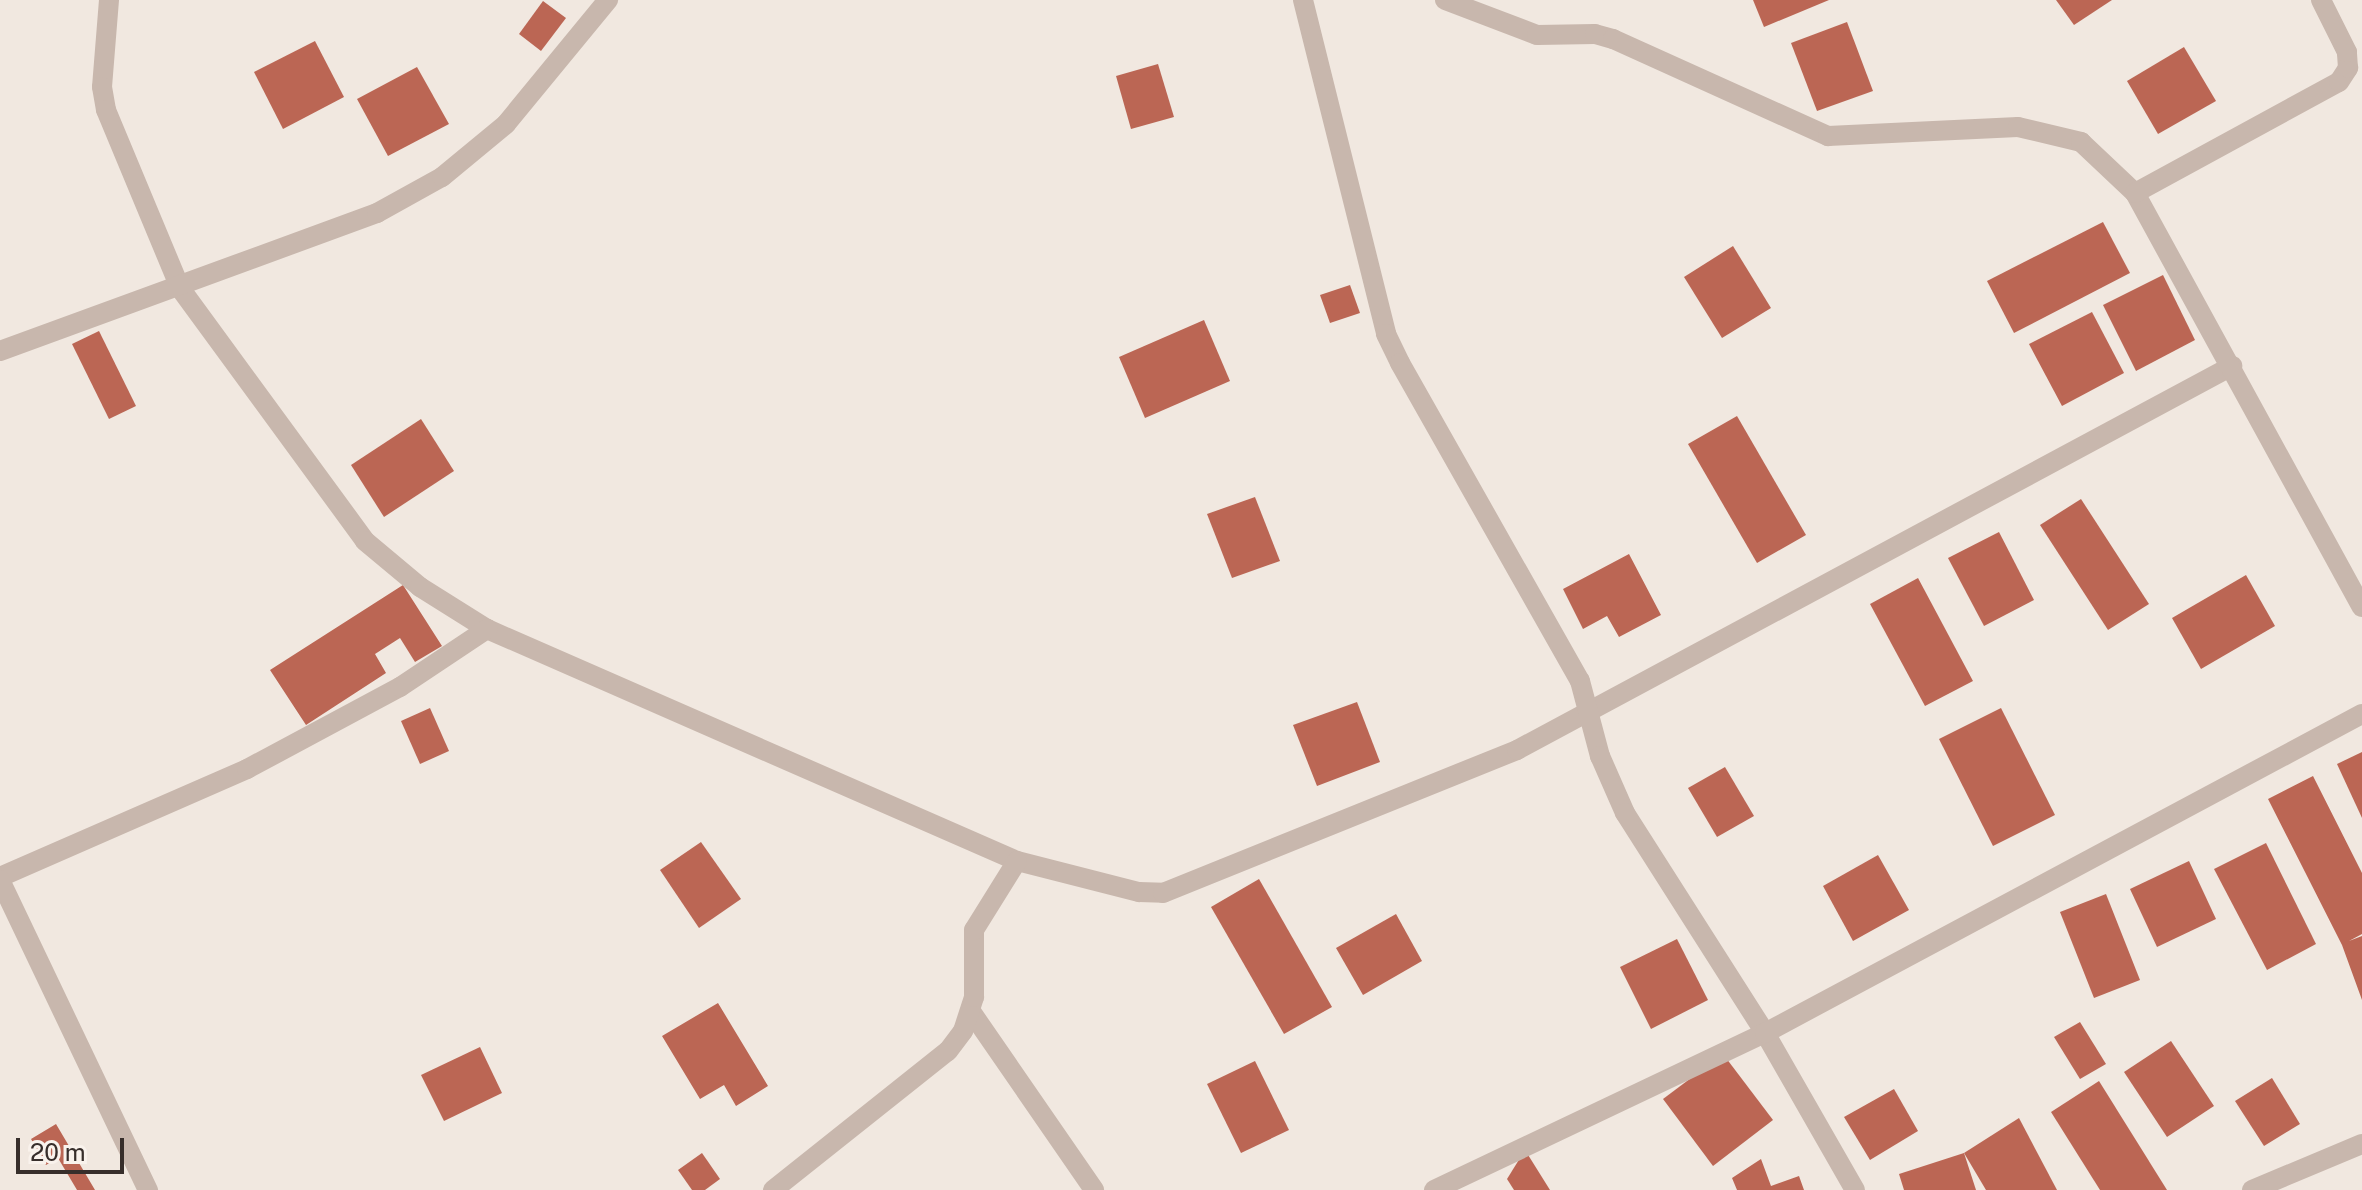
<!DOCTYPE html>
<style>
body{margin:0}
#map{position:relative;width:2362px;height:1190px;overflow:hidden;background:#f1e8e0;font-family:"Public Sans",sans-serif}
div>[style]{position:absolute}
.building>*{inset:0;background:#bb6654}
.street>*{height:20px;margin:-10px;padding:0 10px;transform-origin:10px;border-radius:10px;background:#c8b7ad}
span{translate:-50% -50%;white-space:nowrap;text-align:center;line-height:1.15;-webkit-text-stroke:6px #f9f2ec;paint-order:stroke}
.scale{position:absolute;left:16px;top:1138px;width:108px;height:36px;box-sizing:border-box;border:4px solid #372e2b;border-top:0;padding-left:10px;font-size:24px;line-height:28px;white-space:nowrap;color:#372e2b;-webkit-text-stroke:6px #f9f2ec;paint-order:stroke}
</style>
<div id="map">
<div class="building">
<i style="clip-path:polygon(1753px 0,1829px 0,1764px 27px)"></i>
<i style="clip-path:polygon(2056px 0,2112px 0,2074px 25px)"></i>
<i style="clip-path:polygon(543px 1px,566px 18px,541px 51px,519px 34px)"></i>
<i style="clip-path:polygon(1847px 22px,1873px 91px,1817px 111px,1791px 43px)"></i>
<i style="clip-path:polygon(315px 41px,344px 97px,283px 129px,254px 72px)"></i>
<i style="clip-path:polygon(2184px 47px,2216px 101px,2158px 134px,2127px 81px)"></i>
<i style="clip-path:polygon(1158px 64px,1174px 117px,1131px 129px,1116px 76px)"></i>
<i style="clip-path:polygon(417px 67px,449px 124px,388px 156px,357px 99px)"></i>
<i style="clip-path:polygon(2103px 222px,2130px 273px,2014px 333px,1987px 281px)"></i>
<i style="clip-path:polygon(1733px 246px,1771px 308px,1722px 338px,1684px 277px)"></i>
<i style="clip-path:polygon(2163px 275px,2195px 340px,2136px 371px,2103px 305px)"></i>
<i style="clip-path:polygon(1350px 285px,1360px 313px,1330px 323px,1320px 295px)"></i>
<i style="clip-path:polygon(2092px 312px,2124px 373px,2062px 406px,2029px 344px)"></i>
<i style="clip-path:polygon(1204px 320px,1230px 381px,1145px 418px,1119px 357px)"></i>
<i style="clip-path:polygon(99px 331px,136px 406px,109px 419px,72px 344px)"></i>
<i style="clip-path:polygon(1737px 416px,1806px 535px,1757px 563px,1688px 444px)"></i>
<i style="clip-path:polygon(421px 419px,454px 471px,384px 517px,351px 465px)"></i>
<i style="clip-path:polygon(1255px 497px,1280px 561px,1232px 578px,1207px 514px)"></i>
<i style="clip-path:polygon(2081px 499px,2149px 604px,2108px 630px,2040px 525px)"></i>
<i style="clip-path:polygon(1999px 532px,2034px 600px,1984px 626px,1948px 558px)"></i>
<i style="clip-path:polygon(1629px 554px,1661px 615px,1619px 637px,1607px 616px,1583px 629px,1563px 589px)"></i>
<i style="clip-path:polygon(2246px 575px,2275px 626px,2201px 669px,2172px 618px)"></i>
<i style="clip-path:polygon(1918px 578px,1973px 681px,1925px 706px,1870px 604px)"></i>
<i style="clip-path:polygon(403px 585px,442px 646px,415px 662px,400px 638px,375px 654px,386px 673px,306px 725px,270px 670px)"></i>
<i style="clip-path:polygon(1357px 702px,1380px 762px,1317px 786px,1293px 725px)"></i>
<i style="clip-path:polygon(430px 708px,449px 751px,420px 764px,401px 721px)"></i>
<i style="clip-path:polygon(2001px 708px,2055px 815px,1993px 846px,1939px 739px)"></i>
<i style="clip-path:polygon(2362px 752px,2362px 818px,2337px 764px)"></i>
<i style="clip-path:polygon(1725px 767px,1754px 816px,1717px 837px,1688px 788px)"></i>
<i style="clip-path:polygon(2313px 776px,2362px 873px,2362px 934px,2349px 941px,2362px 936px,2362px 1000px,2342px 945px,2268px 799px)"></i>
<i style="clip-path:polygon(701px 842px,741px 899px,699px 928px,660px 870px)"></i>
<i style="clip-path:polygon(2266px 843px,2316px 944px,2267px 970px,2214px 869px)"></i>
<i style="clip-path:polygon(1878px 855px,1909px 910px,1853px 941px,1823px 886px)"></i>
<i style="clip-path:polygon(2189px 861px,2216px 919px,2157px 947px,2130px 889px)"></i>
<i style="clip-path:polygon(1259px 879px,1332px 1007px,1284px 1034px,1211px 907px)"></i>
<i style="clip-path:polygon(2106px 894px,2140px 980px,2094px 998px,2060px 912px)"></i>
<i style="clip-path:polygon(1396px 914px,1422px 961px,1363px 995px,1336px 948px)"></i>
<i style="clip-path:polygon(1677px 939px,1708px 1000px,1651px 1029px,1620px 967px)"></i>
<i style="clip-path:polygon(718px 1003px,768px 1086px,736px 1106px,724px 1085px,700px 1099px,662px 1036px)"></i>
<i style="clip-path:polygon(2080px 1022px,2106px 1064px,2080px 1079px,2054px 1037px)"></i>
<i style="clip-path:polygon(2171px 1041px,2214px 1106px,2167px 1137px,2124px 1072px)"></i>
<i style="clip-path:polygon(480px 1047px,502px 1093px,444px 1121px,421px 1075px)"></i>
<i style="clip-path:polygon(1723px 1054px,1773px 1120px,1713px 1166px,1663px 1099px)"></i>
<i style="clip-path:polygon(1255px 1061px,1289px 1130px,1241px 1153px,1207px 1084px)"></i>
<i style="clip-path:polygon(2272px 1078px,2300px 1124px,2264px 1146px,2235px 1101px)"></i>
<i style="clip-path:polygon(2099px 1081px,2167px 1190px,2100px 1190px,2051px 1112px)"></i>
<i style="clip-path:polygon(1894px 1089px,1918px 1131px,1870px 1160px,1844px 1117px)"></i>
<i style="clip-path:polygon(2019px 1118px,2057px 1190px,1986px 1190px,1964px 1153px)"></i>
<i style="clip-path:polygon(56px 1124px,95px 1190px,77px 1190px,58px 1158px,46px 1165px,31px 1139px)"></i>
<i style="clip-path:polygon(1525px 1150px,1550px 1190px,1514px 1190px,1507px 1179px)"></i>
<i style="clip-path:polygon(702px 1153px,720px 1179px,705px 1190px,692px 1190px,678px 1170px)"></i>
<i style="clip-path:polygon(1964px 1153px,1976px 1190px,1904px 1190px,1899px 1174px)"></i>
<i style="clip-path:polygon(1761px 1159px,1771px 1186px,1799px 1176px,1804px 1190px,1737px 1190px,1732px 1178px)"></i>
</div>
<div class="street">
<i style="left:109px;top:0;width:87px;rotate:94.6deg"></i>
<i style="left:102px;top:87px;width:23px;rotate:80deg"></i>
<i style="left:106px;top:110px;width:193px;rotate:67.4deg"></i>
<i style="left:180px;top:288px;width:313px;rotate:53.8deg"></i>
<i style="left:365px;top:541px;width:72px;rotate:39.9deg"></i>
<i style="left:420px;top:587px;width:79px;rotate:32.1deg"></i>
<i style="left:487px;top:629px;width:579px;rotate:23.64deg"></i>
<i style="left:1017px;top:861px;width:126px;rotate:14.3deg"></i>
<i style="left:1139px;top:892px;width:24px;rotate:2deg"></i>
<i style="left:1163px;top:893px;width:382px;rotate:-22deg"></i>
<i style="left:1517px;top:750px;width:812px;rotate:-28.24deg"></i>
<i style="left:1303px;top:0;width:344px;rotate:76deg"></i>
<i style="left:1386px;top:334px;width:32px;rotate:64deg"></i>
<i style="left:1400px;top:363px;width:365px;rotate:60.5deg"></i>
<i style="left:1580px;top:681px;width:78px;rotate:75.1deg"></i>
<i style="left:1600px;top:756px;width:62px;rotate:66.3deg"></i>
<i style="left:1625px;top:813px;width:261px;rotate:57.5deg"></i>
<i style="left:1765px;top:1033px;width:181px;rotate:60.2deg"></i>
<i style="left:1445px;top:0;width:98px;rotate:20.8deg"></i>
<i style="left:1537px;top:35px;width:58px;rotate:-1deg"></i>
<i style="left:1595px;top:34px;width:19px;rotate:16deg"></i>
<i style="left:1613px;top:39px;width:236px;rotate:24.3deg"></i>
<i style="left:1828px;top:136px;width:190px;rotate:-2.7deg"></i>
<i style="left:2018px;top:127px;width:65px;rotate:13.4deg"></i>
<i style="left:2081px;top:142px;width:74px;rotate:43.4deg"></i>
<i style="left:2135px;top:193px;width:472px;rotate:61.3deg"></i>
<i style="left:2135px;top:193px;width:232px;rotate:-28.6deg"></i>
<i style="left:2339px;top:82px;width:17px;rotate:-57deg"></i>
<i style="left:2348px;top:68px;width:16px;rotate:-94deg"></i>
<i style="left:2347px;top:52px;width:58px;rotate:-116.6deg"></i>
<i style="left:0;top:351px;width:401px;rotate:-20.1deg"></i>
<i style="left:377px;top:213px;width:74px;rotate:-29deg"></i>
<i style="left:442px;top:177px;width:83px;rotate:-39.6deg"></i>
<i style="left:506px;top:124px;width:161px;rotate:-50.6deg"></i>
<i style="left:0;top:877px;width:270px;rotate:-23.6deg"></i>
<i style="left:247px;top:769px;width:174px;rotate:-28.2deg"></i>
<i style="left:400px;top:687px;width:105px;rotate:-33.7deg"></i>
<i style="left:0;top:880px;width:344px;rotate:64.5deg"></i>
<i style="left:972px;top:1013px;width:215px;rotate:55.4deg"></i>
<i style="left:773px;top:1190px;width:223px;rotate:-38.5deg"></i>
<i style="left:948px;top:1051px;width:25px;rotate:-53deg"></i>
<i style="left:963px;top:1031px;width:36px;rotate:-72deg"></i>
<i style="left:974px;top:997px;width:67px;rotate:-90deg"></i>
<i style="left:974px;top:930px;width:81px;rotate:-58.1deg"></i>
<i style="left:1434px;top:1190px;width:366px;rotate:-25.4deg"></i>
<i style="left:1765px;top:1033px;width:677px;rotate:-28.12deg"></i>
<i style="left:2252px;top:1190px;width:119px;rotate:-22.7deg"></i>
</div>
<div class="scale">20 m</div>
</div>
